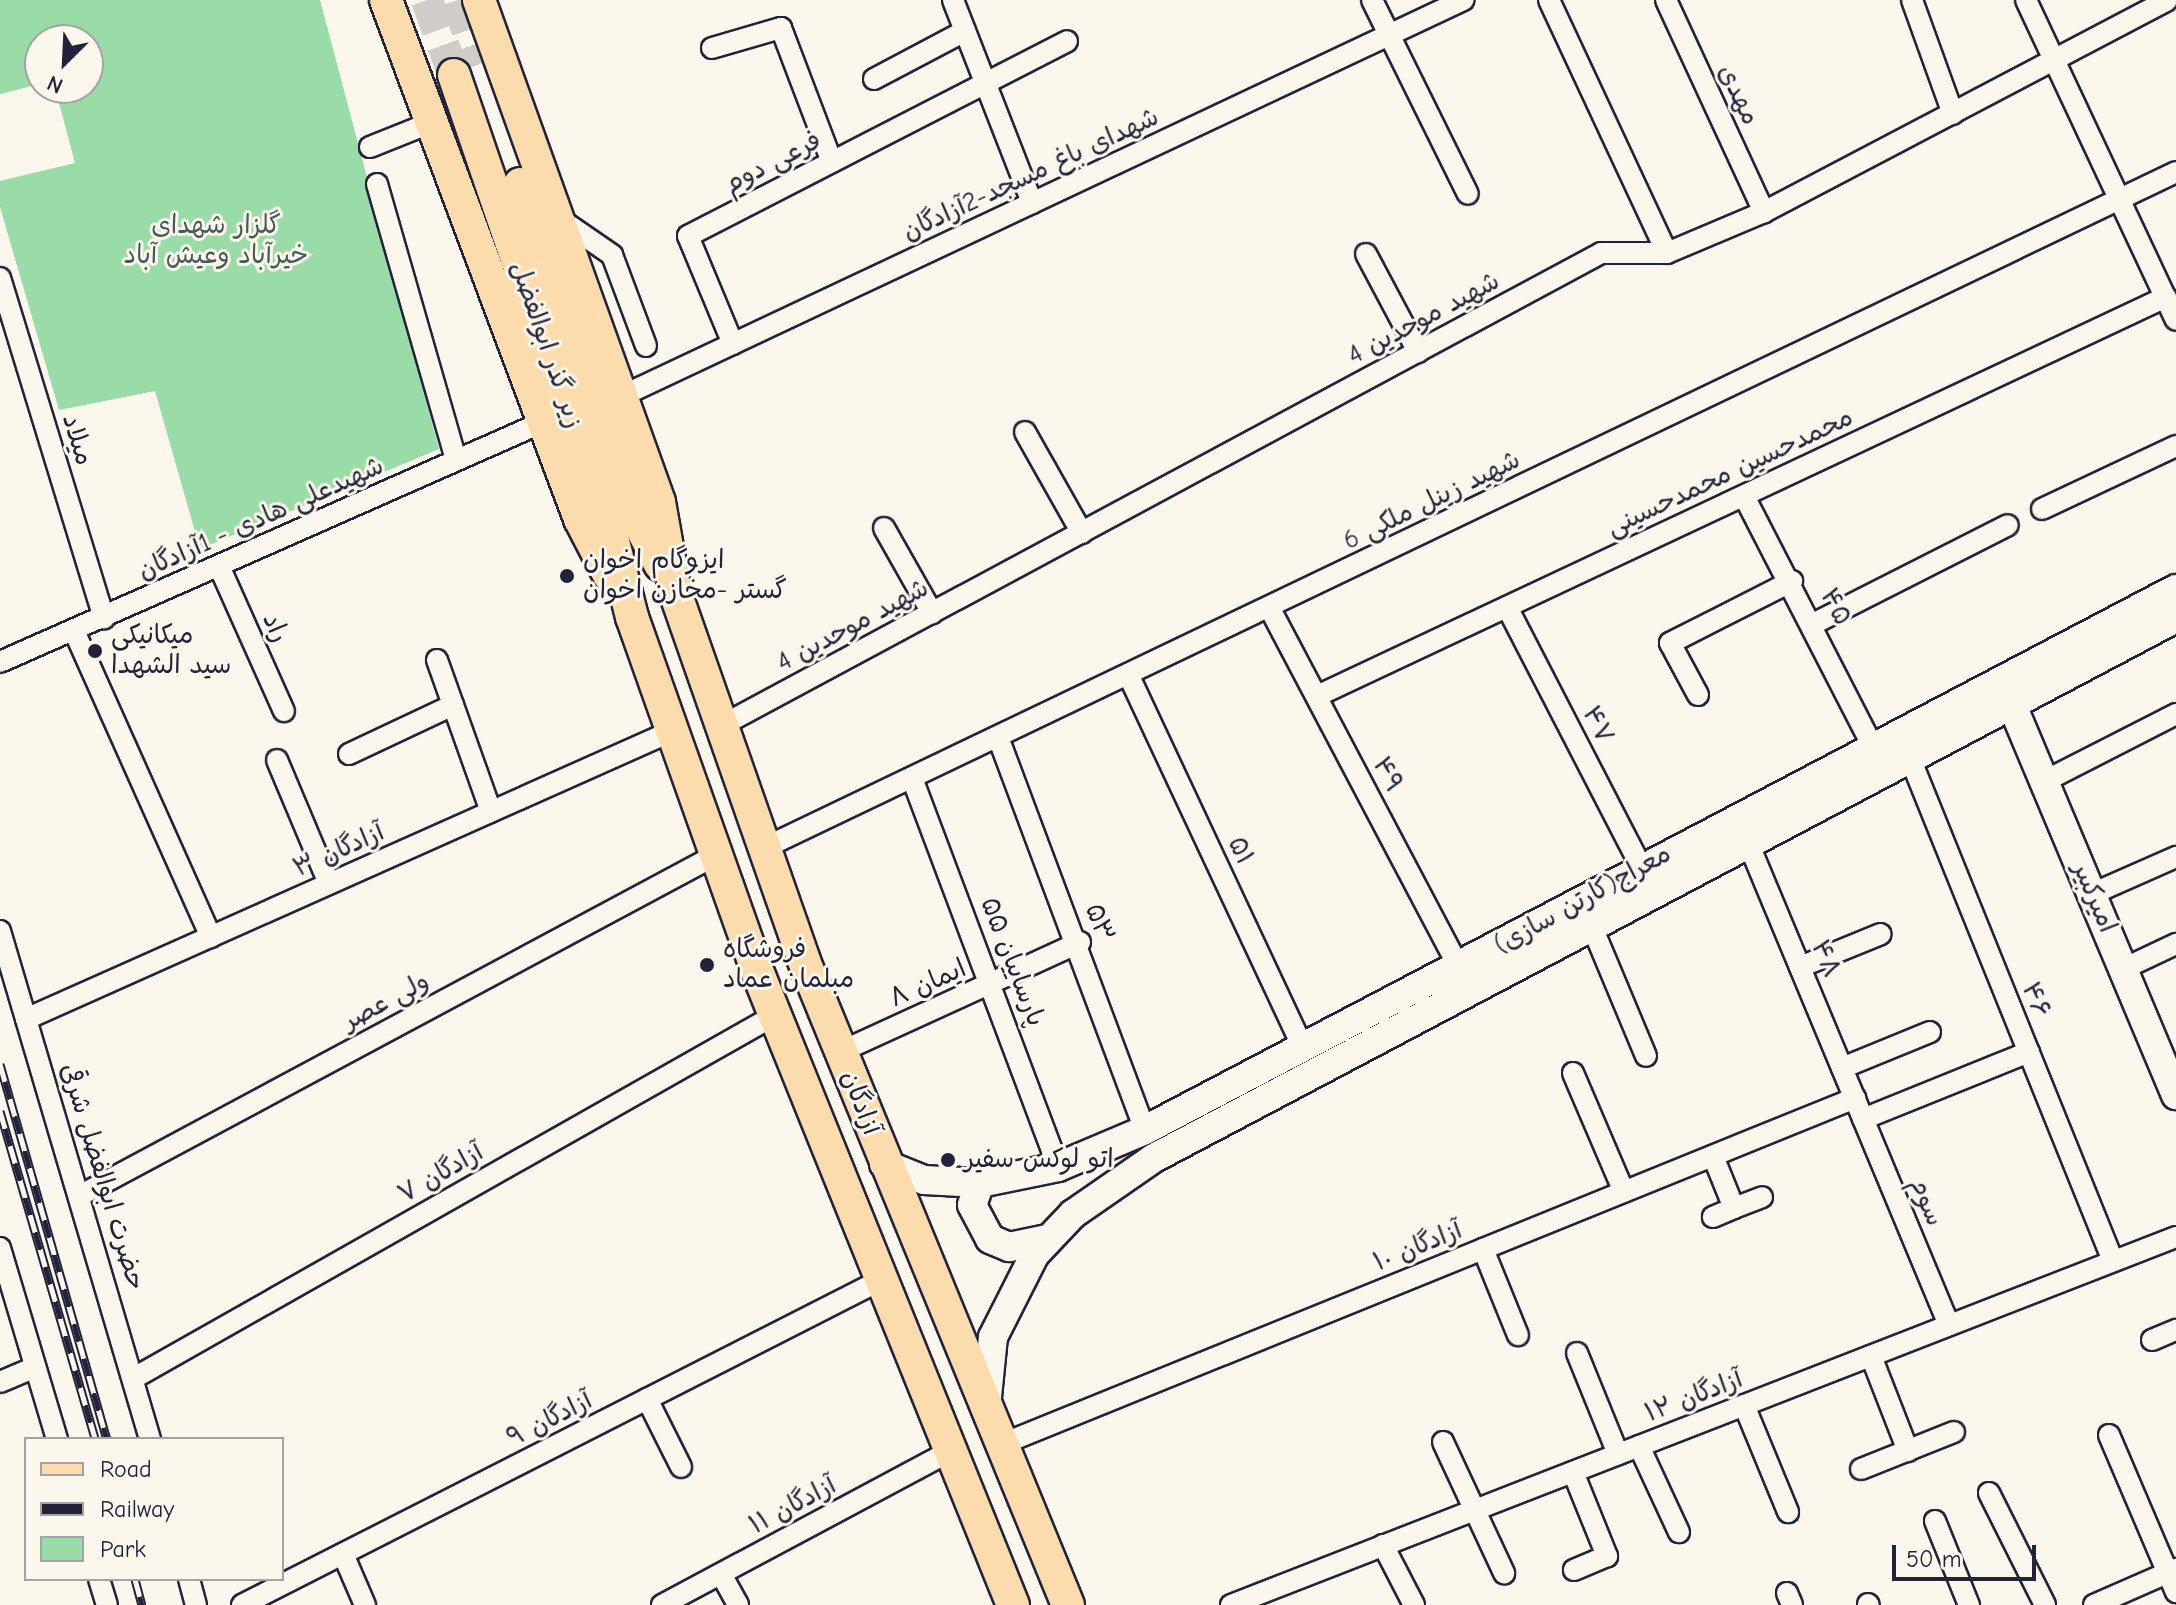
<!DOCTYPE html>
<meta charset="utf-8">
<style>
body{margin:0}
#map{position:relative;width:2176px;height:1605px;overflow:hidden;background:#fbf7ec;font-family:"Comic Neue","Playpen Sans Arabic",sans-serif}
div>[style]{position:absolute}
.green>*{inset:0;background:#99dca7}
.primary-tunnel>*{height:32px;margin-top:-16px;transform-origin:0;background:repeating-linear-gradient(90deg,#d0ccc9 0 32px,transparent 0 48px)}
.roads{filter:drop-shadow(2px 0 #22223b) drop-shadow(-2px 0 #22223b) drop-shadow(0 2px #22223b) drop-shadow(0 -2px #22223b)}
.street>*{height:20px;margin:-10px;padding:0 10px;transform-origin:10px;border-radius:10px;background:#fbf7ec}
.secondary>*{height:28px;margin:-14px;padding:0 14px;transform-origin:14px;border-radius:14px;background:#fbf7ec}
.primary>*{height:32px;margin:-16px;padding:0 16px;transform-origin:16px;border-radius:16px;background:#fcdcac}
.rail>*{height:9px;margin-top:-4.5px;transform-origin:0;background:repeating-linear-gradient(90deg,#fbf7ec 0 18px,#22223b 0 36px);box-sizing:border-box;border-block:2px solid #22223b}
.dots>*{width:22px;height:22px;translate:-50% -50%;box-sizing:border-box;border:4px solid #fbf7ec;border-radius:50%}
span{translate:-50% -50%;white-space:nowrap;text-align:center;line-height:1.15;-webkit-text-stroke:6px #fbf7ec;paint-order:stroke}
.street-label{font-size:26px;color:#22223b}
.park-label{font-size:26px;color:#465a5b}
.poi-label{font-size:26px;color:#22223b}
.left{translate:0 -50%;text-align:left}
.legend{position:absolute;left:24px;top:1437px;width:260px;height:144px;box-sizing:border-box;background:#fbf7ec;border:2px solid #a4a2a5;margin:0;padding:10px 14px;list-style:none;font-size:24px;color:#22223b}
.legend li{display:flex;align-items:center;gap:16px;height:40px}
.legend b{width:40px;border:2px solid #a4a2a5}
.north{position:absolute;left:24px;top:24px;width:80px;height:80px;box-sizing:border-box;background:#fbf7ec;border:2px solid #a4a2a5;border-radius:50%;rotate:204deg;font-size:22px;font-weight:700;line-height:32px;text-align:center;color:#22223b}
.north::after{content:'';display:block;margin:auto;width:28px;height:36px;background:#22223b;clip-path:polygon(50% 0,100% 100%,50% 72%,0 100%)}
.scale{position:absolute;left:1892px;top:1545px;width:144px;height:36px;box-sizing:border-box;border:4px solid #22223b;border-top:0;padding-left:10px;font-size:24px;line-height:28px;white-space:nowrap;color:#22223b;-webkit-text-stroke:6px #fbf7ec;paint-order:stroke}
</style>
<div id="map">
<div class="green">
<i style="clip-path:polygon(0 0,320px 0,439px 449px,200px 549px,155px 391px,59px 410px,0 207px,0 181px,75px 163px,55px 88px,88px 88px,88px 40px,40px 40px,40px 84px,0 94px)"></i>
</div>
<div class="primary-tunnel">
<i style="left:427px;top:0;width:80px;rotate:70.2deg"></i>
<i style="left:457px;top:0;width:68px;rotate:71deg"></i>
</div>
<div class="roads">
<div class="street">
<i style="left:953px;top:0;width:218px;rotate:68.7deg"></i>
<i style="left:1372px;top:0;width:216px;rotate:63.7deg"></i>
<i style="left:1549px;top:0;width:279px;rotate:65deg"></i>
<i style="left:1666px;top:0;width:234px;rotate:65.2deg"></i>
<i style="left:1912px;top:0;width:121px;rotate:70.2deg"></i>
<i style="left:2026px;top:0;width:353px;rotate:64.9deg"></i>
<i style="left:712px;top:48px;width:72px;rotate:-16.2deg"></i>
<i style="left:781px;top:28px;width:143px;rotate:69.2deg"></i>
<i style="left:874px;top:79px;width:103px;rotate:-27.8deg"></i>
<i style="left:370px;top:147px;width:70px;rotate:-21.8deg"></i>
<i style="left:377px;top:184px;width:287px;rotate:74deg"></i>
<i style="left:557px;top:217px;width:67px;rotate:34.6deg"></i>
<i style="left:612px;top:255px;width:97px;rotate:69.5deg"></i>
<i style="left:1366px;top:254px;width:111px;rotate:62deg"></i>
<i style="left:0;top:278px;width:356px;rotate:73deg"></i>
<i style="left:733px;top:344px;width:117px;rotate:-112.6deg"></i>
<i style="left:688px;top:236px;width:426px;rotate:-27.2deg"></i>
<i style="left:622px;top:396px;width:930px;rotate:-25.21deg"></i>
<i style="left:1025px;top:432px;width:116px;rotate:60.6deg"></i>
<i style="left:1744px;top:496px;width:282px;rotate:62.8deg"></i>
<i style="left:2042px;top:509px;width:148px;rotate:-25.2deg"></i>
<i style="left:884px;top:528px;width:98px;rotate:60.5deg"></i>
<i style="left:219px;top:566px;width:159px;rotate:65.9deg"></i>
<i style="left:1269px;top:607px;width:407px;rotate:62.2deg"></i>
<i style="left:1507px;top:607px;width:292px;rotate:62.7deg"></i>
<i style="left:1815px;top:623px;width:216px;rotate:-26.9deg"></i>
<i style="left:75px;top:633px;width:333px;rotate:65.9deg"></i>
<i style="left:437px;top:660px;width:161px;rotate:70.4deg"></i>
<i style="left:0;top:662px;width:594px;rotate:-23.84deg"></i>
<i style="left:1128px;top:674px;width:414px;rotate:64.9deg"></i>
<i style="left:1698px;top:695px;width:59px;rotate:-118.3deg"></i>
<i style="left:1670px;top:643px;width:137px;rotate:-26.9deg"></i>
<i style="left:1317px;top:696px;width:938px;rotate:-25.17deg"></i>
<i style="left:719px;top:727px;width:1001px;rotate:-28.25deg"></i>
<i style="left:1601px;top:253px;width:66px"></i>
<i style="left:1667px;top:253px;width:105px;rotate:-22.9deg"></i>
<i style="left:1764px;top:212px;width:455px;rotate:-27.7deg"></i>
<i style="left:998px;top:737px;width:420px;rotate:69.5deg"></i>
<i style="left:349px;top:754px;width:115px;rotate:-25.2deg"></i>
<i style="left:1910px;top:758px;width:542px;rotate:68.02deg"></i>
<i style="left:277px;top:760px;width:134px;rotate:67.2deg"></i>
<i style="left:912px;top:778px;width:415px;rotate:69.4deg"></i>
<i style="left:2045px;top:781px;width:147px;rotate:-27.1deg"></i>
<i style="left:1747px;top:840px;width:525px;rotate:67.39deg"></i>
<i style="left:764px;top:848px;width:1565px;rotate:-25.58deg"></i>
<i style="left:2092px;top:894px;width:92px;rotate:-23.8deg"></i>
<i style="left:1590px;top:922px;width:145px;rotate:67.3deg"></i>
<i style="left:0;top:931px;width:530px;rotate:73.55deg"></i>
<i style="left:1800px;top:967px;width:87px;rotate:-22.2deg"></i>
<i style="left:2123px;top:969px;width:59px;rotate:-25.3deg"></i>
<i style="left:26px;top:1019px;width:707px;rotate:-24.03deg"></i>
<i style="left:840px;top:1052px;width:264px;rotate:-24.6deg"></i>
<i style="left:1842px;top:1068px;width:95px;rotate:-22.2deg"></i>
<i style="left:1573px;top:1073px;width:129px;rotate:66.8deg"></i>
<i style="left:1863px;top:1119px;width:179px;rotate:-22deg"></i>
<i style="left:1713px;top:1156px;width:56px;rotate:68deg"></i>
<i style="left:1734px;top:1208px;width:23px;rotate:157deg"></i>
<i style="left:81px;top:1195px;width:720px;rotate:-28.17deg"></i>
<i style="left:1734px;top:1208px;width:30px;rotate:-21deg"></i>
<i style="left:0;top:1248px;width:199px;rotate:73.4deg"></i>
<i style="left:1483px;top:1249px;width:93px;rotate:67.9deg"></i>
<i style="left:2152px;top:1340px;width:26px;rotate:-23deg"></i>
<i style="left:1577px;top:1353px;width:109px;rotate:67.9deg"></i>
<i style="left:1871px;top:1356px;width:102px;rotate:68.7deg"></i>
<i style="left:134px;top:1378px;width:737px;rotate:-29.52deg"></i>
<i style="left:0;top:1382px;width:38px;rotate:-23deg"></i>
<i style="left:647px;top:1399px;width:76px;rotate:63.4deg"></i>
<i style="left:1744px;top:1405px;width:116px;rotate:67.6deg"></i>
<i style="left:2109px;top:1435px;width:171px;rotate:66.9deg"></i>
<i style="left:1443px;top:1442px;width:145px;rotate:65deg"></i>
<i style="left:1000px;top:1445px;width:923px;rotate:-22.09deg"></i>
<i style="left:1639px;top:1446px;width:95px;rotate:65.1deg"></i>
<i style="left:1861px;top:1469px;width:100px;rotate:-21.7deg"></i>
<i style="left:1573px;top:1472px;width:91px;rotate:68deg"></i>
<i style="left:1607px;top:1556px;width:36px;rotate:157deg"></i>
<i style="left:1989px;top:1493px;width:125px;rotate:63.4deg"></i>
<i style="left:1935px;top:1521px;width:91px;rotate:68deg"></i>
<i style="left:1383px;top:1545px;width:68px;rotate:62.7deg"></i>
<i style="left:343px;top:1554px;width:56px;rotate:66.7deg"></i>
<i style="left:721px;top:1574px;width:35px;rotate:61deg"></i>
<i style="left:99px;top:1579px;width:27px;rotate:73deg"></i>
<i style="left:189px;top:1579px;width:27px;rotate:75deg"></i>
<i style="left:1787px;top:1593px;width:13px;rotate:67deg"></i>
<i style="left:1868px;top:1604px;width:1px;rotate:45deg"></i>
<i style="left:242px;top:1605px;width:717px;rotate:-26.96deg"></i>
<i style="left:662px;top:1605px;width:325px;rotate:-28.1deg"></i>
<i style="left:1231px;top:1605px;width:1014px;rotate:-21.28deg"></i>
<i style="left:2094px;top:1605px;width:90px;rotate:-23.7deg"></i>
</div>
<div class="secondary">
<i style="left:2004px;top:686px;width:444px;rotate:67.2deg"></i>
<i style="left:884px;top:1164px;width:43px;rotate:21.8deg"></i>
<i style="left:924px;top:1180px;width:56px;rotate:3.1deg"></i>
<i style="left:980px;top:1183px;width:80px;rotate:-11.6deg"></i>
<i style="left:1058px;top:1167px;width:95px;rotate:-23deg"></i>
<i style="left:1145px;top:1130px;width:1164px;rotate:-27.69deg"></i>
<i style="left:980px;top:1183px;width:23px;rotate:110deg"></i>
<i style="left:972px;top:1205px;width:38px;rotate:62deg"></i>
<i style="left:990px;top:1239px;width:21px;rotate:23deg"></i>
<i style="left:1009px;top:1247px;width:38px;rotate:-12deg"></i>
<i style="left:986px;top:1407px;width:70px;rotate:-84.3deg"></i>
<i style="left:993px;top:1337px;width:93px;rotate:-63.2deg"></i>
<i style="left:1035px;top:1254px;width:55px;rotate:-46.5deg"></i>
<i style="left:1073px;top:1214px;width:98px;rotate:-34.7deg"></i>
<i style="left:1154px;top:1158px;width:1156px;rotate:-27.85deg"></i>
</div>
<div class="primary">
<i style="left:386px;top:0;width:554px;rotate:69.5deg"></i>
<i style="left:580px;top:519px;width:63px;rotate:62.6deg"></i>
<i style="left:479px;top:0;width:533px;rotate:70.27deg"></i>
<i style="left:659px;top:502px;width:91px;rotate:79.9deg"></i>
<i style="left:675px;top:592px;width:391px;rotate:70.7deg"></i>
<i style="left:804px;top:961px;width:696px;rotate:67.71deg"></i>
<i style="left:454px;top:75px;width:484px;rotate:71.1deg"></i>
<i style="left:611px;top:533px;width:87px;rotate:76deg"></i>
<i style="left:632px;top:617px;width:383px;rotate:70.5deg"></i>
<i style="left:760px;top:978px;width:676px;rotate:68.03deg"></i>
<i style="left:520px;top:184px;width:355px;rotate:70.7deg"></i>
<i style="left:637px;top:519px;width:51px;rotate:62.9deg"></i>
</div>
</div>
<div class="rail">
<i style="left:0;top:1064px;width:390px;rotate:74.1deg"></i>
<i style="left:0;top:1111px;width:341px;rotate:73.8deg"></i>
<i style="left:135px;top:1579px;width:27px;rotate:75deg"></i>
</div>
<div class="dots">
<i style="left:567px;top:576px;background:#22223b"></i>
<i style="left:95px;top:651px;background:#22223b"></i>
<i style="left:707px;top:965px;background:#22223b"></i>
<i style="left:948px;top:1160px;background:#22223b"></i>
</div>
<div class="street-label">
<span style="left:1738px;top:95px;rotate:65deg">مهدی</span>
<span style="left:773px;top:163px;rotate:-27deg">فرعی دوم</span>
<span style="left:1031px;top:175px;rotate:-25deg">شهدای‌ باغ مسجد-2آزادگان</span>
<span style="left:1424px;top:319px;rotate:-28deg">4 شهید موحدین</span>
<span style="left:546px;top:345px;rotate:71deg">زیر گذر ابوالفضل</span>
<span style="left:77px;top:440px;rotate:73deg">میلاد</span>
<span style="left:1730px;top:473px;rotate:-25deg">محمدحسین محمدحسینی</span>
<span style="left:1432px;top:501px;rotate:-26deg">6 شهید زینل ملکی</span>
<span style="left:261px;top:519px;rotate:-24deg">شهیدعلی هادی - 1آزادگان</span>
<span style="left:1835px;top:607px;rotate:62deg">۴۵</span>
<span style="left:853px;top:626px;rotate:-28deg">4 شهید موحدین</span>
<span style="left:275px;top:628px;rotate:66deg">راد</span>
<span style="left:1597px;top:725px;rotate:63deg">۴۷</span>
<span style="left:1387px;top:775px;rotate:62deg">۴۹</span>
<span style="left:339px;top:851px;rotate:-24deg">۳ آزادگان</span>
<span style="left:1240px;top:851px;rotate:65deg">۵۱</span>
<span style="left:2094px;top:898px;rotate:67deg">امیرکبیر</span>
<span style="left:1583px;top:900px;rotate:-29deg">معراج(کارتن سازی)</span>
<span style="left:1099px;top:923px;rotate:69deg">۵۳</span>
<span style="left:1825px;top:959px;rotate:67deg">۴۸</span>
<span style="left:1012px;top:962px;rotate:69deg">پارساییان ۵۵</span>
<span style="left:928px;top:984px;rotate:-24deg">۸ ایمان</span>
<span style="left:2035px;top:1000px;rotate:68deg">۴۶</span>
<span style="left:386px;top:1002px;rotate:-28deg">ولی عصر</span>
<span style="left:860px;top:1103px;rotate:69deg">آزادگان</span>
<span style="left:441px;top:1174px;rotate:-30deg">۷ آزادگان</span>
<span style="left:102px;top:1177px;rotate:73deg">حضرت ابوالفضل شرقی</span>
<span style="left:1926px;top:1202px;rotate:67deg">سوم</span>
<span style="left:1418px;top:1247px;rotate:-22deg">۱۰ آزادگان</span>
<span style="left:1694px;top:1397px;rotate:-21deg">۱۲ آزادگان</span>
<span style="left:550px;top:1420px;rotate:-27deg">۹ آزادگان</span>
<span style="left:793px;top:1506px;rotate:-28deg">۱۱ آزادگان</span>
</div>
<div class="park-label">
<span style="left:216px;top:241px">گلزار شهدای<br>خیرآباد وعیش آباد</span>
</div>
<div class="poi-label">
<span class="left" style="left:583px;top:576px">ایزوگام اخوان<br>گستر -مخازن اخوان</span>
<span class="left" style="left:111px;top:651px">میکانیکی<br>سید الشهدا</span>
<span class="left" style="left:723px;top:965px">فروشگاه<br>مبلمان عماد</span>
<span class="left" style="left:964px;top:1160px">اتو لوکس سفیر</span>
</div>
<ul class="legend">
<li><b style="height:10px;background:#fcdcac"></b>Road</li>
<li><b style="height:10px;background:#22223b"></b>Railway</li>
<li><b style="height:22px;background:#99dca7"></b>Park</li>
</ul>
<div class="north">N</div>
<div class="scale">50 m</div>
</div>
